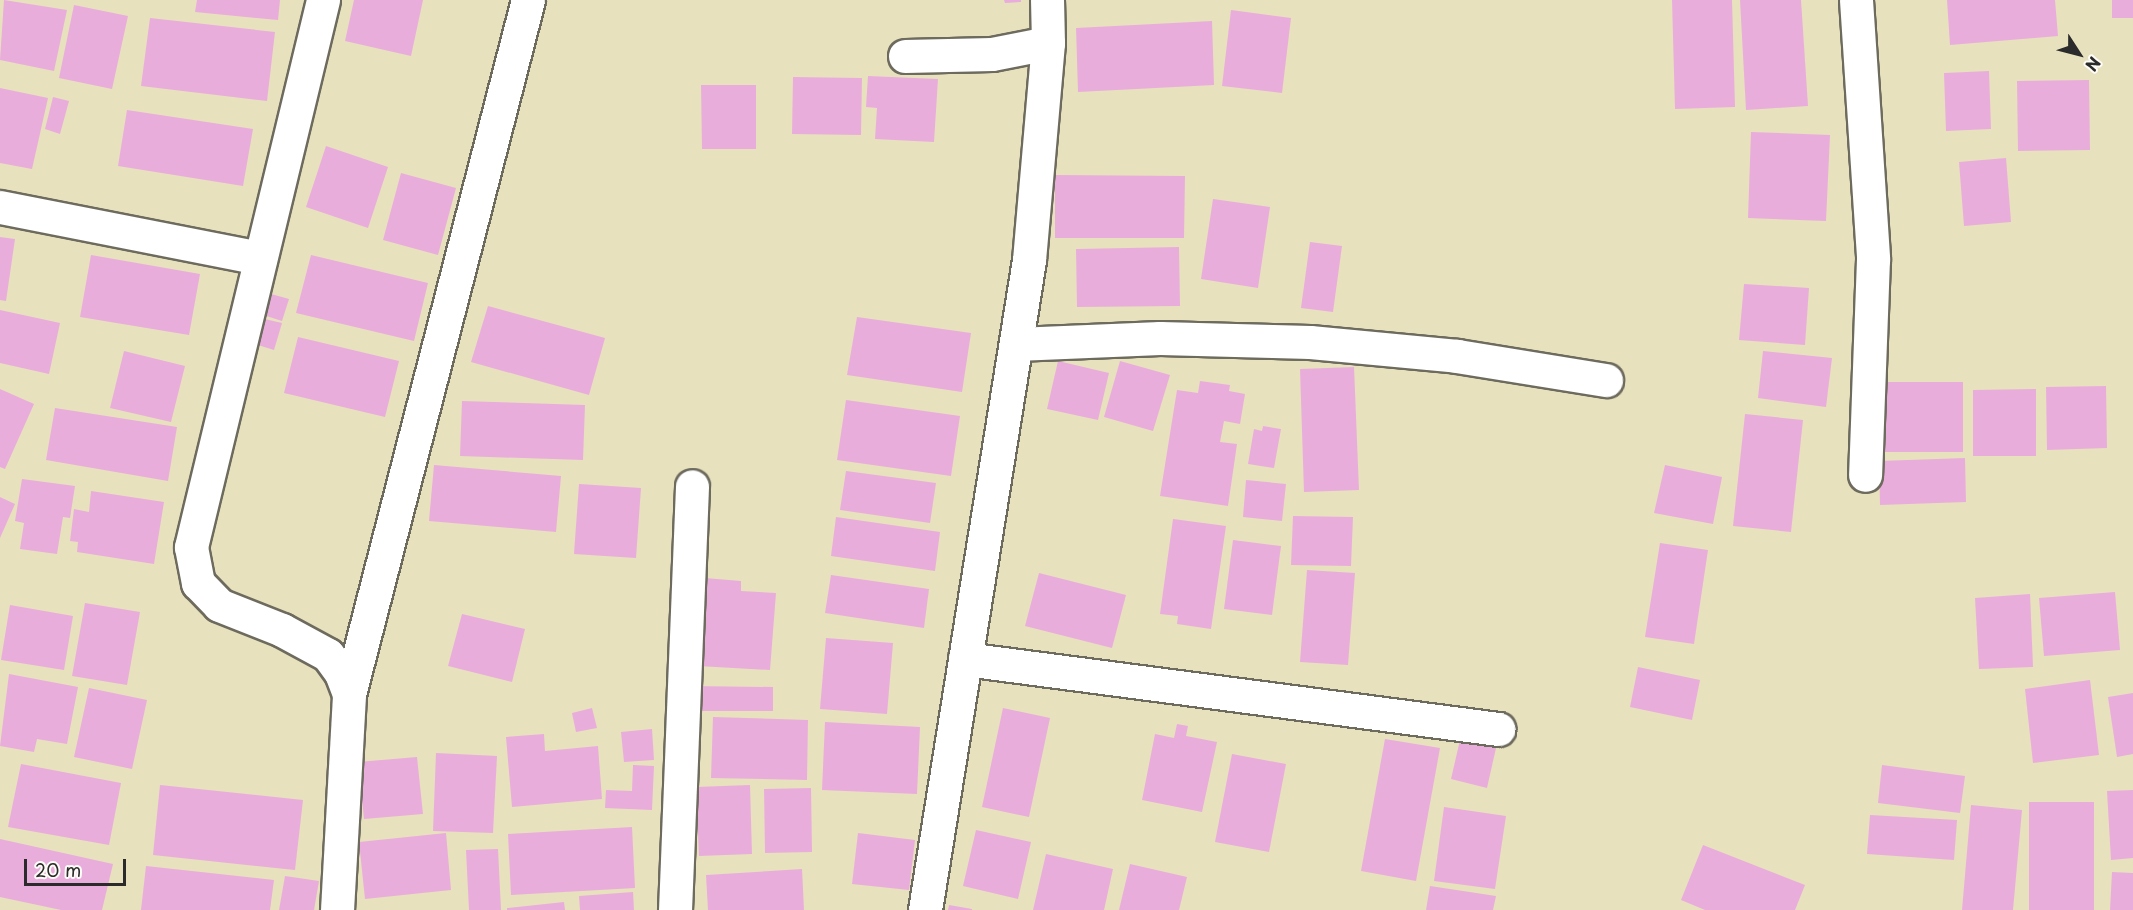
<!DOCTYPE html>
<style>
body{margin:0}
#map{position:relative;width:2133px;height:910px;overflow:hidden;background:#e8e1be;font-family:"Playpen Sans",sans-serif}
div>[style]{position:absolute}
.building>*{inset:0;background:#e9addc}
.roads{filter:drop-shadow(2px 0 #6d6b5e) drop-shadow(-2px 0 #6d6b5e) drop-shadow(0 2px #6d6b5e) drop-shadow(0 -2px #6d6b5e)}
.minor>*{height:33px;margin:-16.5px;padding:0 16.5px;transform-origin:16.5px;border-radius:16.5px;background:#fff}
span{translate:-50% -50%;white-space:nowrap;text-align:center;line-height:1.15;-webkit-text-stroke:4.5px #fdfcf7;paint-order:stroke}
.north{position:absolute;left:2049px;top:24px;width:60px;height:60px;-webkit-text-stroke:4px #fdfcf7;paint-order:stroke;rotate:126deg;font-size:16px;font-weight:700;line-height:24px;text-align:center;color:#2b2b2b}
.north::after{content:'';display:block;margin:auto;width:21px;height:27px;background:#2b2b2b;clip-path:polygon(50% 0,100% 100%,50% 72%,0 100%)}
.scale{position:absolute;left:24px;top:859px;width:102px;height:27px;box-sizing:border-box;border:3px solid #2b2b2b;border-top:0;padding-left:8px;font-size:18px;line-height:21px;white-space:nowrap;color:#2b2b2b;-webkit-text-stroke:4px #fdfcf7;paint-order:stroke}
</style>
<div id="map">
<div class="building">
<i style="clip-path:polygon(4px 0,67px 10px,54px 71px,0 60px)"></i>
<i style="clip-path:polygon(197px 0,280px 0,278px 20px,195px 12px)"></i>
<i style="clip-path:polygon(354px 0,423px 0,411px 56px,345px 41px)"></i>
<i style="clip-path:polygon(1004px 0,1021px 0,1021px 2px,1005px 3px)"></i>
<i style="clip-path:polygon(1672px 0,1732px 0,1735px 107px,1675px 109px)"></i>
<i style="clip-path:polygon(1740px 0,1801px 0,1808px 106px,1746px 110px)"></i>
<i style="clip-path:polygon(1947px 0,2055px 0,2058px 36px,1950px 45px)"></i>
<i style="clip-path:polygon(2112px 0,2133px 0,2133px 18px,2112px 18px)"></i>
<i style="clip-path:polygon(74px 5px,128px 16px,112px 89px,59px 78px)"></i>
<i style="clip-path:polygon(1231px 10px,1291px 18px,1282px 93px,1222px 86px)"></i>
<i style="clip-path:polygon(150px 18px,275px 32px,267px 101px,141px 86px)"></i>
<i style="clip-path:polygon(1212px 21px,1214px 85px,1078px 92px,1076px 28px)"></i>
<i style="clip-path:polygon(1989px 71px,1991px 129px,1946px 131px,1944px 73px)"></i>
<i style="clip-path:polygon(868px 76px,938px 79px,934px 142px,875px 139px,877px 108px,866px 107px)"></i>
<i style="clip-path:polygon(793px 77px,862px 78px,861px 135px,792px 134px)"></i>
<i style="clip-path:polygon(2089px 80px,2090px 150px,2018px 151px,2017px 81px)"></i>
<i style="clip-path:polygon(701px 85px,756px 85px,756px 149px,702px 149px)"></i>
<i style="clip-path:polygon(0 88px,48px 98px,32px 169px,0 163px)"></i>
<i style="clip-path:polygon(53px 97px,69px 101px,60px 134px,45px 129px)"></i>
<i style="clip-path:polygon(127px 110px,253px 129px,243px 186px,118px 166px)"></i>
<i style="clip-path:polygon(1751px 132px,1830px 135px,1826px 221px,1748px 218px)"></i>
<i style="clip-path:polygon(326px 146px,388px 167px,368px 228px,306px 207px)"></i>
<i style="clip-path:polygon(2006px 158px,2011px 222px,1964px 226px,1959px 162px)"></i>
<i style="clip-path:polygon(401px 173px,456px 188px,438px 255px,383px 240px)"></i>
<i style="clip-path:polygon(1055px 175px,1185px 176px,1184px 238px,1055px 238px)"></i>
<i style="clip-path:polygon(1213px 199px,1270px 207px,1258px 288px,1201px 279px)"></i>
<i style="clip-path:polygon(0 237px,15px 239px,6px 301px,0 300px)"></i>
<i style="clip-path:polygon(1310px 242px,1342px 246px,1333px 312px,1301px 308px)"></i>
<i style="clip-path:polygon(1179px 247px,1180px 306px,1077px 307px,1076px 249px)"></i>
<i style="clip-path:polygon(91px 255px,200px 274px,189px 335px,80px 317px)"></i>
<i style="clip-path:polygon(311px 255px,428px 283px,414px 341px,296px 313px)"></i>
<i style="clip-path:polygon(1744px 284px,1809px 288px,1805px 345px,1739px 340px)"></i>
<i style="clip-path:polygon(264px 292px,289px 299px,282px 321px,257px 313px)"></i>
<i style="clip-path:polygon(488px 306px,605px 338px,589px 395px,471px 362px)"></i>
<i style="clip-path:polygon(0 310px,60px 323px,49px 374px,0 363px)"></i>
<i style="clip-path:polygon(256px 317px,282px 323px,274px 350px,248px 342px)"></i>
<i style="clip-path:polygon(857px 317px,971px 333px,962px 392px,847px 375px)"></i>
<i style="clip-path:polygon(298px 337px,399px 361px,385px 417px,284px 393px)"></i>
<i style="clip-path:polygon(124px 351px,185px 366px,171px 422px,110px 408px)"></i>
<i style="clip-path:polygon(1763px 351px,1832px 358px,1826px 407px,1758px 398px)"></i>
<i style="clip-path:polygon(1058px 361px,1109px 373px,1098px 420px,1047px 409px)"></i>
<i style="clip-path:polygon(1120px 361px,1170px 375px,1153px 431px,1104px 417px)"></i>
<i style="clip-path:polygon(1354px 367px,1359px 490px,1304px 492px,1300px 369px)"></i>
<i style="clip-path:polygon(1200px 381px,1230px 385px,1229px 391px,1245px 394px,1240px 424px,1224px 421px,1220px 442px,1237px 444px,1228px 506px,1160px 496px,1177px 390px,1198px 393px)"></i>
<i style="clip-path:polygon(1878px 382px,1963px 382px,1963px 452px,1878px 452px)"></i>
<i style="clip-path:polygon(2106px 386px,2107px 448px,2047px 450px,2046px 387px)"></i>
<i style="clip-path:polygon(0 389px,34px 404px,5px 469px,0 467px)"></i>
<i style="clip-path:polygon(2036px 389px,2036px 456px,1973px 456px,1973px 390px)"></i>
<i style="clip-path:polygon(846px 400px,960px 416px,951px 476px,837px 460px)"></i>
<i style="clip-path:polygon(462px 401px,585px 405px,583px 460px,460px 456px)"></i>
<i style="clip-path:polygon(55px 408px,177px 427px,168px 481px,46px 460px)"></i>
<i style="clip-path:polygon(1745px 414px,1803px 420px,1791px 532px,1733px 526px)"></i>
<i style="clip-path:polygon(1263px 426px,1281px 429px,1274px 468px,1248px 464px,1254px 429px,1262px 431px)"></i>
<i style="clip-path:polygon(1965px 458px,1966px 502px,1880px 505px,1879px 461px)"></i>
<i style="clip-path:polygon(434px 465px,561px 476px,556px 532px,429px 521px)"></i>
<i style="clip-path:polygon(1665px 465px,1722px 477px,1713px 524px,1654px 513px)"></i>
<i style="clip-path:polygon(846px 471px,936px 483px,930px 523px,840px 510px)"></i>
<i style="clip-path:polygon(22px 479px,75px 486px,70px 518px,63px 517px,57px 554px,20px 549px,24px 523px,15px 521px)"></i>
<i style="clip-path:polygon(1246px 480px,1286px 484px,1282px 521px,1243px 517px)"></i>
<i style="clip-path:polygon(579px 484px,641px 488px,636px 558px,574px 554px)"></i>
<i style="clip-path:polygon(91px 491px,164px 502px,154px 564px,77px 552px,78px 542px,70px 541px,74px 509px,89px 512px)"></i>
<i style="clip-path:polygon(0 497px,15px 504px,0 538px)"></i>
<i style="clip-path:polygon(1293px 516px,1353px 517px,1351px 566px,1291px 565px)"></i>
<i style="clip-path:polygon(836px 517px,940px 532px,935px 571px,831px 556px)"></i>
<i style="clip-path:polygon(1173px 519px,1226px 526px,1211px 629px,1177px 624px,1178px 616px,1160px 614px)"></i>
<i style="clip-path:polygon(1233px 540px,1281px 546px,1272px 615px,1224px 609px)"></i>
<i style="clip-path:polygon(1660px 543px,1708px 550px,1694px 644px,1645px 637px)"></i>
<i style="clip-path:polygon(1307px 570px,1355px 573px,1348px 665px,1300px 662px)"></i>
<i style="clip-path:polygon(1039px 573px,1126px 595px,1112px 648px,1025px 626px)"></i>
<i style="clip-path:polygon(831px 575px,929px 589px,924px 628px,825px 613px)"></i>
<i style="clip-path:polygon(705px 578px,741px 581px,741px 591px,776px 593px,770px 670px,698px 666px)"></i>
<i style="clip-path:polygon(2115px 592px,2120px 650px,2044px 656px,2039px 598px)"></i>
<i style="clip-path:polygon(2030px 594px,2033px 667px,1979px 669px,1975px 598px)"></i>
<i style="clip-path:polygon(85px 603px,140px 612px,127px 685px,72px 676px)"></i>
<i style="clip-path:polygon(10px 605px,73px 616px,64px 670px,1px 660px)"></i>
<i style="clip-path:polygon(462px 614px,525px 629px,512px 682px,448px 666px)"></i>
<i style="clip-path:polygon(826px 638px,893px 643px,887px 714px,820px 709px)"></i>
<i style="clip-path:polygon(1638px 667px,1700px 680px,1692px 720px,1630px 707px)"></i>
<i style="clip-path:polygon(9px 674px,78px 687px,67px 744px,37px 739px,34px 752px,0 746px)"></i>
<i style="clip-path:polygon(2090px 680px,2099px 755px,2033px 763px,2025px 689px)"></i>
<i style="clip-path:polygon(691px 686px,773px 687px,773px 711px,691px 711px)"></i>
<i style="clip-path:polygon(89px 688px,147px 700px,132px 769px,74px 757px)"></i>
<i style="clip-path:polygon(2133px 693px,2133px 754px,2117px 757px,2108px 697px)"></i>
<i style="clip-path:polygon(592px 708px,597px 728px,576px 732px,572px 713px)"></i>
<i style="clip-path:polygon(1003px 708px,1050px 718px,1029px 817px,982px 807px)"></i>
<i style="clip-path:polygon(713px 717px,808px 720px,807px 780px,711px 778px)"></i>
<i style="clip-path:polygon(825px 722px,920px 727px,917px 794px,822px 790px)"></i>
<i style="clip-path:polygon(1177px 724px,1188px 726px,1186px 736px,1217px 742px,1202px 812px,1142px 800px,1155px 734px,1174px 738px)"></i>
<i style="clip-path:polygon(652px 729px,654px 760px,624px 762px,621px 732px)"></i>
<i style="clip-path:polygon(544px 734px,545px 751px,598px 746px,602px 799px,512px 807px,506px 737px)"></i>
<i style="clip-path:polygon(1385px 739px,1440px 748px,1416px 881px,1361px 871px)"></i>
<i style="clip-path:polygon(1460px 740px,1496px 748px,1487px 788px,1451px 779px)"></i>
<i style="clip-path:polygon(436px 753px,497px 756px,493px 833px,433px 831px)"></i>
<i style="clip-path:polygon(1232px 754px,1286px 764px,1269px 852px,1215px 842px)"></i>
<i style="clip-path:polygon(417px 757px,423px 814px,364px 819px,358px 762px)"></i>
<i style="clip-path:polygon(21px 764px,121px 783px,109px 845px,8px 827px)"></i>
<i style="clip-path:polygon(633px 765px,654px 766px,652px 810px,605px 808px,606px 790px,632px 791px)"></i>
<i style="clip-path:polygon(1882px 765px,1965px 776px,1960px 813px,1878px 803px)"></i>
<i style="clip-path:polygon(160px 785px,303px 800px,295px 870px,153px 855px)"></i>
<i style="clip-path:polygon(750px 785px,752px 854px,699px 856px,696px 787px)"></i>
<i style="clip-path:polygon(811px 788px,812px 852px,765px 853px,764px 789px)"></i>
<i style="clip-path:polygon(2133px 790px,2133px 858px,2111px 860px,2107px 791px)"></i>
<i style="clip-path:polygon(2029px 802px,2094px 802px,2094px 910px,2029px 910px)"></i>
<i style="clip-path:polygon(1971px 805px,2022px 810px,2013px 910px,1962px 910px)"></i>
<i style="clip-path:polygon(1444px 807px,1506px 816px,1495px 889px,1434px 881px)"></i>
<i style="clip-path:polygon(1870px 815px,1957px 820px,1954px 860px,1867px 854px)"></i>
<i style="clip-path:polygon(632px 827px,635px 888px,511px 895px,508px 834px)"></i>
<i style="clip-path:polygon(976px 830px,1031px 842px,1018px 899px,963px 886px)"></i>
<i style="clip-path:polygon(446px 833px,451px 890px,365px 899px,359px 842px)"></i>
<i style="clip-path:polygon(858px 833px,915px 840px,909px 890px,852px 884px)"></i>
<i style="clip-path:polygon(0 839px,113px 864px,102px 910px,61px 910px,0 897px)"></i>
<i style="clip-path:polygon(1703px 845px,1805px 885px,1795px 910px,1705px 910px,1681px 900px)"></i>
<i style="clip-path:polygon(498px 849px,501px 910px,469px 910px,466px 850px)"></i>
<i style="clip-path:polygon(1046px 854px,1113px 869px,1104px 910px,1033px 910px)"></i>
<i style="clip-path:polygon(1130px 864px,1187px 877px,1179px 910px,1119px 910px)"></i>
<i style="clip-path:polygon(146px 866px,274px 880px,270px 910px,141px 910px)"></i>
<i style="clip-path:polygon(802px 869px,804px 910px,708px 910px,706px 875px)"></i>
<i style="clip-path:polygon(2112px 872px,2133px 873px,2133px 910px,2110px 910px)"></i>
<i style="clip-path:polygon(285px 876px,319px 881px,314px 910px,279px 910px)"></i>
<i style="clip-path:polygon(1430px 886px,1496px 896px,1493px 910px,1426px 910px)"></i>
<i style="clip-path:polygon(633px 892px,634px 910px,580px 910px,579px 896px)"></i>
<i style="clip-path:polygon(564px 902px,565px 910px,507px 910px,507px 908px)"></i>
<i style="clip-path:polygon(949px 905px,972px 909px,972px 910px,948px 910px)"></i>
</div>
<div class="roads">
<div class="minor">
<i style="left:323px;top:0;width:563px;rotate:103.57deg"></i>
<i style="left:191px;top:547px;width:37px;rotate:79deg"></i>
<i style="left:198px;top:583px;width:30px;rotate:46deg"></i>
<i style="left:219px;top:605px;width:68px;rotate:21.6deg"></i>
<i style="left:282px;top:630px;width:52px;rotate:28.5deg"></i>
<i style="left:328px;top:655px;width:22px;rotate:54deg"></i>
<i style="left:341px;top:673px;width:22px;rotate:69deg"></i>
<i style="left:1856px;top:0;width:260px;rotate:86.2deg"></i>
<i style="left:1873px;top:259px;width:216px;rotate:92.1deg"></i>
<i style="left:905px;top:56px;width:87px;rotate:-1.3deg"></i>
<i style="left:992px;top:54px;width:57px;rotate:-11.1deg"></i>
<i style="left:0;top:207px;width:265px;rotate:11.1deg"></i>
<i style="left:1016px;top:344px;width:144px;rotate:-2.4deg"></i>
<i style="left:1160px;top:338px;width:150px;rotate:1.5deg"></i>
<i style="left:1310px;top:342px;width:148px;rotate:5.4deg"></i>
<i style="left:1457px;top:356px;width:151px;rotate:9.2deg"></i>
<i style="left:965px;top:659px;width:538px;rotate:7.48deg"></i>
<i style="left:337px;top:910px;width:216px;rotate:-86.8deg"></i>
<i style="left:349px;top:694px;width:717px;rotate:-75.54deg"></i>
<i style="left:675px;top:910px;width:424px;rotate:-87.7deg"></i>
<i style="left:925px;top:910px;width:658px;rotate:-80.91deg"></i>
<i style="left:1029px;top:260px;width:218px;rotate:-85deg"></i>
<i style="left:1048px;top:43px;width:43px;rotate:-91.3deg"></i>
</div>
</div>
<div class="north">N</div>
<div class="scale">20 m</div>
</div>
